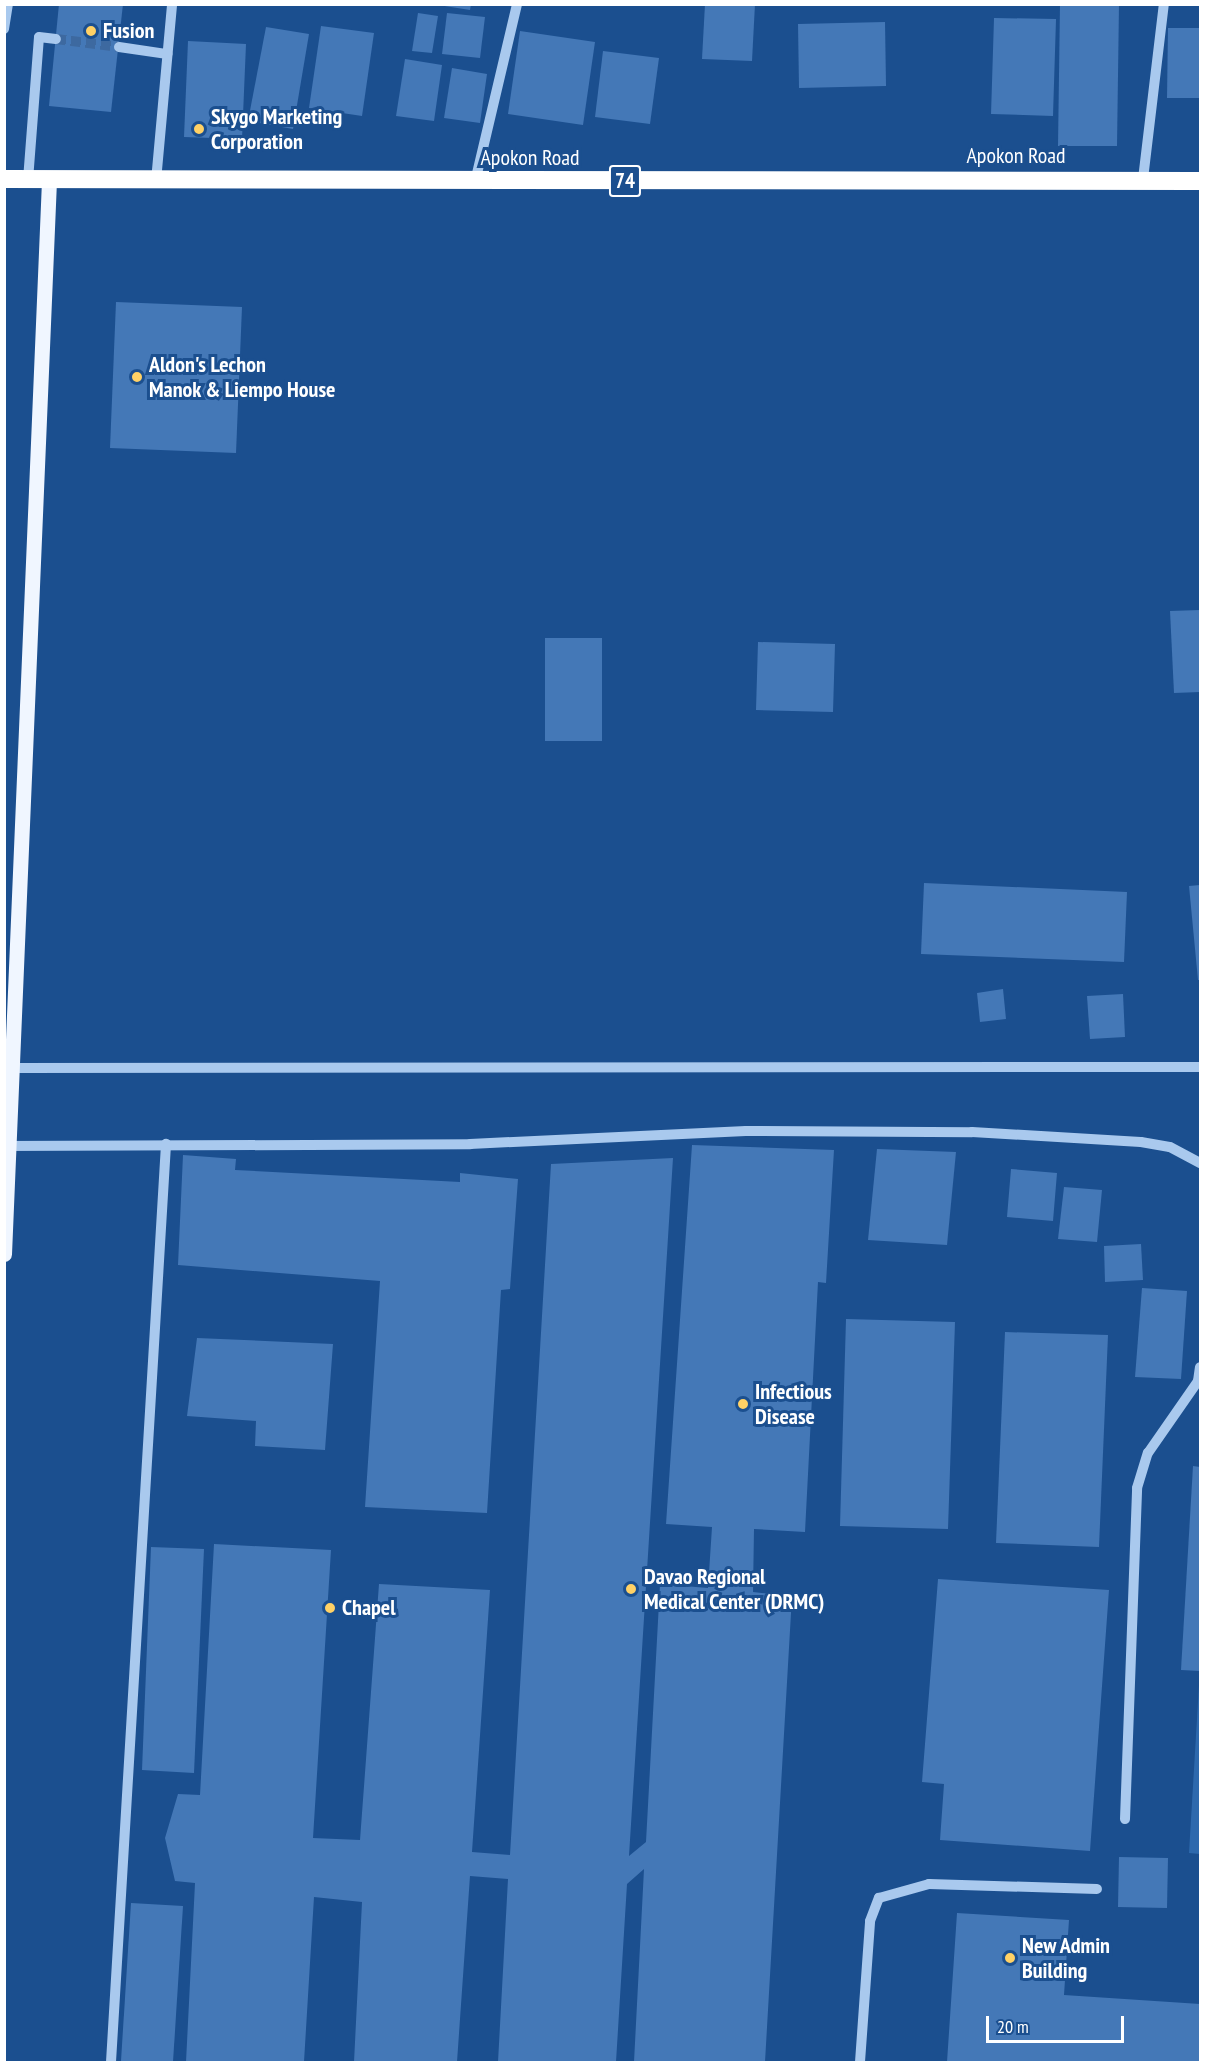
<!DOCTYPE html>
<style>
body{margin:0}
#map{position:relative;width:1205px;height:2067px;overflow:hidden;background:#1b4f8f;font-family:"PT Sans Narrow",sans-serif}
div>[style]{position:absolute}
.green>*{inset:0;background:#2e69ad}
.building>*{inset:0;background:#4478b7}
.minor-tunnel>*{height:10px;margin-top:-5px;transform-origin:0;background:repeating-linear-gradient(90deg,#3d69a0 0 10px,transparent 0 15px)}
.minor>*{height:10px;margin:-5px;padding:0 5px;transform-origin:5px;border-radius:5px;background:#a9c9ee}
.major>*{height:15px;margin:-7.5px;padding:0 7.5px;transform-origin:7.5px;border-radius:7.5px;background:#f0f6ff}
.highway>*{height:18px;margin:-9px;padding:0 9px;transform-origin:9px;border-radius:9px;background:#fff}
.dots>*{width:16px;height:16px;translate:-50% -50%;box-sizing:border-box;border:3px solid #1b4f8f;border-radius:50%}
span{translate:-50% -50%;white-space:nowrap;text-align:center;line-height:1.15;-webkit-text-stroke:6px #1b4f8f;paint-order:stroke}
.shield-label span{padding:2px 4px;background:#1b4f8f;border:2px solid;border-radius:4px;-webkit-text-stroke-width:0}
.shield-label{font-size:21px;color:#fff;font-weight:700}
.poi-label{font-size:22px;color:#fff;font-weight:700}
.left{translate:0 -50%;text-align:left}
.street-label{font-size:22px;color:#fff}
.frame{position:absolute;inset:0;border:6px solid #fff;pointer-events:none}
.scale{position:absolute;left:986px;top:2016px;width:138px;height:27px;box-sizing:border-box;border:3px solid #fff;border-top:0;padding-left:8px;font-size:18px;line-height:21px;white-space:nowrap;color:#fff;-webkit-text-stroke:4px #1b4f8f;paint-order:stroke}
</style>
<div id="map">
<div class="green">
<i style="clip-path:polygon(1199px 1685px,1200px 1685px,1200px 1854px,1189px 1853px)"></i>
</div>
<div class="building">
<i style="clip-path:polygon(59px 4px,123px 4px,111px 112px,49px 106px)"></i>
<i style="clip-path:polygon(432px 4px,471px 4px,470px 10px)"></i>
<i style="clip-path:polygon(705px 4px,755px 4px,752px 61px,702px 59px)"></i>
<i style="clip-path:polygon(1060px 4px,1119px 4px,1117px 146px,1058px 146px)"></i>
<i style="clip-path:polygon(418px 13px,438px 16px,432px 53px,412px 51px)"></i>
<i style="clip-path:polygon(447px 13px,485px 17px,480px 58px,442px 54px)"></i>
<i style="clip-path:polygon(994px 18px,1056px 19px,1053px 116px,991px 114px)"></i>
<i style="clip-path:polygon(885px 22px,886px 86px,799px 88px,798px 24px)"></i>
<i style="clip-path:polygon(321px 26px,374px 33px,362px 116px,309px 108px)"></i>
<i style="clip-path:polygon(266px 27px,309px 34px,293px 129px,248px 121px)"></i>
<i style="clip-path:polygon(1168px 28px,1200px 28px,1200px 98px,1167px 98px)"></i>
<i style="clip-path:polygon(520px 31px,595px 42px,583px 125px,508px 114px)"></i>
<i style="clip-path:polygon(188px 41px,246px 44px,242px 139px,184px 137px)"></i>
<i style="clip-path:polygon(603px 51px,659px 58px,650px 124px,595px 117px)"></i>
<i style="clip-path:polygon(405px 59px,442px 65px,434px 121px,396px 116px)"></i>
<i style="clip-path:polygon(452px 68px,487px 74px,480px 123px,444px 118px)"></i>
<i style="clip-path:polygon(116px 302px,242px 307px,236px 453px,110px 448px)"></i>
<i style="clip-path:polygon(1200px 610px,1200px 692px,1174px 693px,1170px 611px)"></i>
<i style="clip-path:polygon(545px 638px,602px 638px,602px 741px,545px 741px)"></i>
<i style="clip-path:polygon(758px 642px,835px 644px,833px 712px,756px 710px)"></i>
<i style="clip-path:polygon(924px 883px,1127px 892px,1124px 962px,921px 954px)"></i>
<i style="clip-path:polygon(1200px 885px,1200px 980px,1198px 980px,1189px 886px)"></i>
<i style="clip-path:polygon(1003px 989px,1006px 1019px,980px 1022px,977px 993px)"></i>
<i style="clip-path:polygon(1123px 994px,1125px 1037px,1090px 1039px,1087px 996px)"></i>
<i style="clip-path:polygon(692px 1145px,834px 1150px,826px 1283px,818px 1282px,805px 1532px,754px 1529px,753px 1592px,792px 1596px,765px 2062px,634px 2062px,644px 1869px,627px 1884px,616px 2062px,498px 2062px,508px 1879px,470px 1876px,457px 2062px,354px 2062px,362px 1902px,314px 1897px,304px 2062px,186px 2062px,195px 1883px,175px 1881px,165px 1838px,178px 1794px,200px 1795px,214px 1544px,331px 1550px,313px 1838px,360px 1840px,379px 1584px,490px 1590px,472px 1852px,510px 1855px,551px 1164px,673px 1158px,629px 1856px,646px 1842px,660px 1584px,708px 1588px,712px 1527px,666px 1524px)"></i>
<i style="clip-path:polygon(877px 1149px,956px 1152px,947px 1245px,868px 1240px)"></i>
<i style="clip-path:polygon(183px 1155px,236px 1159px,235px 1170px,460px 1182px,460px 1173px,518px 1179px,510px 1289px,501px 1290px,487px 1513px,365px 1507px,380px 1281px,178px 1265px)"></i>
<i style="clip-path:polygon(1011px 1169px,1057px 1173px,1053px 1221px,1007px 1217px)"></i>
<i style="clip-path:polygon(1064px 1187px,1102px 1190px,1097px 1242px,1058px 1239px)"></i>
<i style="clip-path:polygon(1141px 1244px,1143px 1280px,1105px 1282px,1104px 1246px)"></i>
<i style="clip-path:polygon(1142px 1288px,1187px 1291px,1181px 1379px,1135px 1377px)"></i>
<i style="clip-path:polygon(846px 1319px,955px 1322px,948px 1529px,840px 1526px)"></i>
<i style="clip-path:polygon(1005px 1332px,1108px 1335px,1099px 1547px,996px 1543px)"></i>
<i style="clip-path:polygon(197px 1338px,333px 1344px,325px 1450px,255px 1446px,256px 1421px,187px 1416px)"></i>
<i style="clip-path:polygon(1193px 1466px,1200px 1467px,1200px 1671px,1181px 1670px)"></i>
<i style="clip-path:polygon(151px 1547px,204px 1549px,194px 1773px,142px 1770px)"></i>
<i style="clip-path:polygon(938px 1579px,1109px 1590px,1090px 1851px,940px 1840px,944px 1784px,922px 1782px)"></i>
<i style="clip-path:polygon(1119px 1857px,1168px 1858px,1167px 1908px,1118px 1907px)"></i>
<i style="clip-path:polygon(131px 1903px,183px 1906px,173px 2062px,121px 2061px)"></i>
<i style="clip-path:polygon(957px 1913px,1069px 1920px,1064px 1995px,1200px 2004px,1200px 2062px,947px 2062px)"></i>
</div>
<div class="minor-tunnel">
<i style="left:56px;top:39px;width:64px;rotate:7.2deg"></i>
</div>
<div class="minor">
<i style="left:4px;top:29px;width:25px;rotate:-81deg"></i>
<i style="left:119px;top:47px;width:49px;rotate:8.3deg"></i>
<i style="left:1143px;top:179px;width:176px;rotate:-83.2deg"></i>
<i style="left:28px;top:180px;width:143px;rotate:-85.6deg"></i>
<i style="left:39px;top:37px;width:17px;rotate:7deg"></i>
<i style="left:156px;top:181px;width:178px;rotate:-84.8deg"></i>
<i style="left:475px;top:182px;width:183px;rotate:-76.7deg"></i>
<i style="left:13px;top:1068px;width:1187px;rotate:-0.05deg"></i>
<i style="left:4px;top:1146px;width:466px;rotate:-0.2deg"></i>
<i style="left:470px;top:1144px;width:276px;rotate:-2.7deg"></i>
<i style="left:746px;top:1131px;width:226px;rotate:0.3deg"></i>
<i style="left:972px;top:1132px;width:169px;rotate:3.4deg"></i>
<i style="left:1141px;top:1142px;width:29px;rotate:10deg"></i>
<i style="left:1170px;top:1147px;width:34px;rotate:28deg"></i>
<i style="left:1125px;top:1819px;width:331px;rotate:-87.9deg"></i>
<i style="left:1137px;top:1488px;width:37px;rotate:-73deg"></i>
<i style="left:1148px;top:1453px;width:88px;rotate:-55.2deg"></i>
<i style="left:1198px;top:1381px;width:14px;rotate:-82deg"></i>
<i style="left:111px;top:2062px;width:920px;rotate:-86.57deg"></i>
<i style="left:860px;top:2062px;width:141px;rotate:-85.9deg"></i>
<i style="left:870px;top:1921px;width:25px;rotate:-69deg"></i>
<i style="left:879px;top:1898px;width:52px;rotate:-15.6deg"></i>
<i style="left:929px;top:1884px;width:168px;rotate:1.7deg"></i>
</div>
<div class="major">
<i style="left:4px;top:1254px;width:1074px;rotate:-87.6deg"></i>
</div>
<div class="highway">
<i style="left:4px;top:179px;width:1196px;rotate:0.1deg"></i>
</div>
<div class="dots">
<i style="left:91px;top:31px;background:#ffd166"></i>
<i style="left:199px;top:129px;background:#ffd166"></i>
<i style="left:137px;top:377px;background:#ffd166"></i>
<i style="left:743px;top:1404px;background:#ffd166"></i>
<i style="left:631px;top:1589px;background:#ffd166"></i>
<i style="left:330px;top:1608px;background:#ffd166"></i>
<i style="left:1010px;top:1958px;background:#ffd166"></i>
</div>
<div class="shield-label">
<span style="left:625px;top:181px">74</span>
</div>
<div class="poi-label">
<span class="left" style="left:103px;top:31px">Fusion</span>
<span class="left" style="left:211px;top:129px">Skygo Marketing<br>Corporation</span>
<span class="left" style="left:149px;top:377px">Aldon's Lechon<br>Manok &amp; Liempo House</span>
<span class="left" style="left:755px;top:1404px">Infectious<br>Disease</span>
<span class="left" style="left:644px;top:1589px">Davao Regional<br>Medical Center (DRMC)</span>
<span class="left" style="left:342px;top:1608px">Chapel</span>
<span class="left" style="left:1022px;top:1958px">New Admin<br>Building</span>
</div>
<div class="street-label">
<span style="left:1016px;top:156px">Apokon Road</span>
<span style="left:530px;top:158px">Apokon Road</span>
</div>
<div class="frame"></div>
<div class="scale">20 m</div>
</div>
